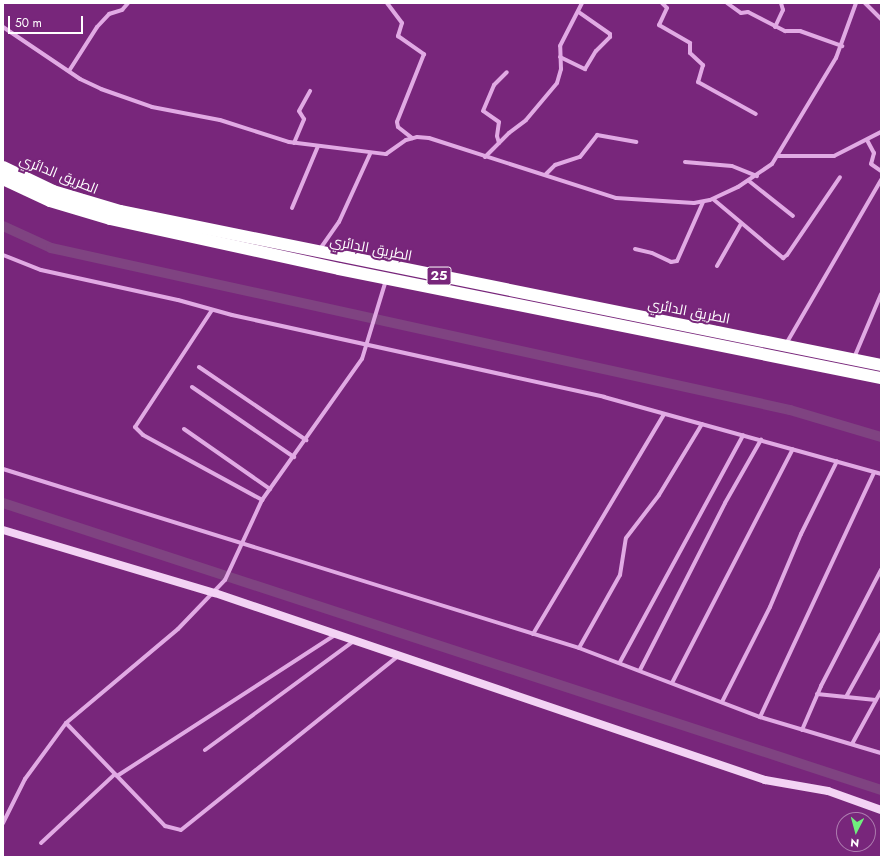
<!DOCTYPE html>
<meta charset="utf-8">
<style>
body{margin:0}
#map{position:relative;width:884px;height:860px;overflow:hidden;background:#78267b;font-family:Jost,Cairo,sans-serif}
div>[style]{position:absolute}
.canal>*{height:10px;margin:-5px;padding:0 5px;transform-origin:5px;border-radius:5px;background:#7f4381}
.street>*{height:4px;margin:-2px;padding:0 2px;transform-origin:2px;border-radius:2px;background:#e1aae4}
.secondary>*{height:8px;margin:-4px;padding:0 4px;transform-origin:4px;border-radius:4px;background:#f3d3f4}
.highway>*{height:12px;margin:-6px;padding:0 6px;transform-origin:6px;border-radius:6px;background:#fff}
span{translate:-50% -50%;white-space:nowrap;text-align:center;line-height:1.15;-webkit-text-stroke:4px #78267b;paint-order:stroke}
.shield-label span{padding:1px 3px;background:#78267b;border:1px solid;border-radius:3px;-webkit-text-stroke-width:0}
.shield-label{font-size:13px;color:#fff;font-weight:700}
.street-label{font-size:14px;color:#fff}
.frame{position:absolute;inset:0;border:4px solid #fff;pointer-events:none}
.north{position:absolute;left:836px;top:812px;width:40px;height:40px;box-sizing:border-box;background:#78267b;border:1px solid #ae7db0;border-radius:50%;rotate:186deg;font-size:11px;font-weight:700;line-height:16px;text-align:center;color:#fff}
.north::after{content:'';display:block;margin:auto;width:14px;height:18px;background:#70ed7d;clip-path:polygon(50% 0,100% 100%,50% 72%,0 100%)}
.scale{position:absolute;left:8px;top:16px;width:75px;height:18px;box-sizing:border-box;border:2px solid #fff;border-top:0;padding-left:5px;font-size:12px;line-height:14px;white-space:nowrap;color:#fff;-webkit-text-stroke:3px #78267b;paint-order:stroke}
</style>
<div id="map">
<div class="canal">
<i style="left:3px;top:226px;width:53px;rotate:24.6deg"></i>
<i style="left:51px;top:248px;width:757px;rotate:12.36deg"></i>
<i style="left:790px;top:410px;width:95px;rotate:16.5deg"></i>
<i style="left:3px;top:503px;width:924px;rotate:18.1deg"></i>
</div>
<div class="street">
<i style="left:387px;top:3px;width:25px;rotate:53deg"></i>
<i style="left:402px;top:23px;width:14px;rotate:107deg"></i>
<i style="left:398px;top:36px;width:32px;rotate:35deg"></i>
<i style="left:424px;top:54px;width:73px;rotate:111.7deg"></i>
<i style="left:397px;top:122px;width:5px;rotate:79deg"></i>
<i style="left:398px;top:127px;width:18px;rotate:38deg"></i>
<i style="left:662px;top:3px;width:7px;rotate:45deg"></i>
<i style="left:667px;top:8px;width:19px;rotate:115deg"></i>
<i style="left:659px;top:25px;width:36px;rotate:30deg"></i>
<i style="left:690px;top:43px;width:10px;rotate:90deg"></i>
<i style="left:690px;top:53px;width:18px;rotate:43deg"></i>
<i style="left:703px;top:65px;width:18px;rotate:106deg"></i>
<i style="left:698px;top:82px;width:66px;rotate:28.9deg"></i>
<i style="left:727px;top:3px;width:17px;rotate:36deg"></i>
<i style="left:741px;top:13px;width:7px;rotate:-8deg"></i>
<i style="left:748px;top:12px;width:42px;rotate:27.2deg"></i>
<i style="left:785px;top:31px;width:15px"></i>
<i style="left:800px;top:31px;width:45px;rotate:19.7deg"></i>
<i style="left:865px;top:3px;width:23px;rotate:45deg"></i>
<i style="left:3px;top:27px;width:93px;rotate:34deg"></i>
<i style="left:80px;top:79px;width:23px;rotate:25deg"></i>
<i style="left:101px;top:89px;width:54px;rotate:19.4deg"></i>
<i style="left:152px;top:107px;width:69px;rotate:10.8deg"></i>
<i style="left:220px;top:120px;width:72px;rotate:17.7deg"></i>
<i style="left:289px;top:142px;width:98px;rotate:7.1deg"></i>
<i style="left:386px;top:154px;width:24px;rotate:-35deg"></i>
<i style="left:406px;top:140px;width:11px;rotate:-15deg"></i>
<i style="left:417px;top:137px;width:12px;rotate:5deg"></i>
<i style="left:429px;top:138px;width:196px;rotate:17.8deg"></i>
<i style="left:616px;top:198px;width:78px;rotate:3.7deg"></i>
<i style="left:694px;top:203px;width:16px;rotate:-11deg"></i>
<i style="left:710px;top:200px;width:31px;rotate:-25deg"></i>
<i style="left:738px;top:187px;width:41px;rotate:-34.1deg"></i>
<i style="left:772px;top:164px;width:124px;rotate:-58.9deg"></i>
<i style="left:836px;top:58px;width:59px;rotate:-70deg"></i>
<i style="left:775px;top:27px;width:19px;rotate:-65deg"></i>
<i style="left:783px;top:10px;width:7px;rotate:-106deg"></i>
<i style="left:560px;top:57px;width:28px;rotate:26deg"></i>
<i style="left:585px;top:69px;width:21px;rotate:-59deg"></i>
<i style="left:596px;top:51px;width:20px;rotate:-45deg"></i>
<i style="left:610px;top:37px;width:3px;rotate:-90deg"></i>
<i style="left:610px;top:34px;width:39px;rotate:-145deg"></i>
<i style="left:69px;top:71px;width:52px;rotate:-57.5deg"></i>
<i style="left:97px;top:27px;width:18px;rotate:-47deg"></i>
<i style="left:109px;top:14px;width:14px;rotate:-17deg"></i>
<i style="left:122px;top:10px;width:9px;rotate:-49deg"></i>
<i style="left:867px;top:140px;width:15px;rotate:62deg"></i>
<i style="left:874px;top:153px;width:11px;rotate:105deg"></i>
<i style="left:871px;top:164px;width:12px;rotate:35deg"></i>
<i style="left:294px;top:143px;width:26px;rotate:-67deg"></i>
<i style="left:304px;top:119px;width:9px;rotate:-122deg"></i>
<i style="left:299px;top:111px;width:23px;rotate:-61deg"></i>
<i style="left:499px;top:143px;width:7px;rotate:-106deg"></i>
<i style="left:497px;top:136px;width:14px;rotate:-82deg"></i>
<i style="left:499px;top:122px;width:19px;rotate:-145deg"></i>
<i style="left:483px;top:111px;width:28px;rotate:-67deg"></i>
<i style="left:494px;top:85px;width:18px;rotate:-45deg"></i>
<i style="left:778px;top:156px;width:56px"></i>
<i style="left:834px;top:156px;width:53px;rotate:-27.1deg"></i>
<i style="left:485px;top:157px;width:34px;rotate:-45deg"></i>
<i style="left:509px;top:133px;width:21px;rotate:-37deg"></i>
<i style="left:526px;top:120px;width:48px;rotate:-50deg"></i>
<i style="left:557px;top:83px;width:15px;rotate:-74deg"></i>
<i style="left:561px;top:69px;width:23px;rotate:-92deg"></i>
<i style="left:560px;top:46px;width:48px;rotate:-62.9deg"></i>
<i style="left:685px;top:162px;width:47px;rotate:4.9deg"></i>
<i style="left:732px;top:166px;width:27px;rotate:22deg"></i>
<i style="left:546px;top:174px;width:13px;rotate:-45deg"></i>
<i style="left:555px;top:165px;width:26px;rotate:-18deg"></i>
<i style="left:580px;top:157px;width:28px;rotate:-52deg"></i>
<i style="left:597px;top:135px;width:40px;rotate:10deg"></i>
<i style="left:749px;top:181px;width:56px;rotate:38.5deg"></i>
<i style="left:713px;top:199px;width:92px;rotate:40.1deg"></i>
<i style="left:783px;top:258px;width:5px;rotate:-37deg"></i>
<i style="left:787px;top:255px;width:94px;rotate:-55.8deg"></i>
<i style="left:292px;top:208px;width:67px;rotate:-67.2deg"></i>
<i style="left:320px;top:249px;width:33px;rotate:-55deg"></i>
<i style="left:339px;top:222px;width:75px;rotate:-65.5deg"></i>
<i style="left:635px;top:249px;width:17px;rotate:13deg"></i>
<i style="left:652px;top:253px;width:21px;rotate:25deg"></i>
<i style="left:671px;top:262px;width:6px;rotate:-9deg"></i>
<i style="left:677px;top:261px;width:64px;rotate:-66.2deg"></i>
<i style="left:3px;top:255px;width:41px;rotate:21.5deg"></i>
<i style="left:41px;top:270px;width:140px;rotate:12.4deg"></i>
<i style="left:178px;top:300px;width:56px;rotate:15.5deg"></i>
<i style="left:232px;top:315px;width:381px;rotate:12.4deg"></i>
<i style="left:604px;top:397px;width:288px;rotate:15.5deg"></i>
<i style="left:717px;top:266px;width:48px;rotate:-60.3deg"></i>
<i style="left:212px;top:310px;width:140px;rotate:123.3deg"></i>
<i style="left:135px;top:427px;width:11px;rotate:45deg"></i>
<i style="left:143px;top:435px;width:136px;rotate:28.6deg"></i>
<i style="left:786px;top:344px;width:190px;rotate:-59.9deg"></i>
<i style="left:854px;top:358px;width:69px;rotate:-67.1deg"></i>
<i style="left:199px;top:367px;width:130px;rotate:34.3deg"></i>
<i style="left:192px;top:387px;width:124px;rotate:34.5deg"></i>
<i style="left:184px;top:429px;width:105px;rotate:34.9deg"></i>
<i style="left:3px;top:469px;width:603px;rotate:17.26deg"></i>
<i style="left:579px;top:648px;width:194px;rotate:20.9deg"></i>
<i style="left:760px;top:717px;width:126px;rotate:16.6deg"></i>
<i style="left:533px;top:634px;width:256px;rotate:-59.2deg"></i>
<i style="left:579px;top:648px;width:84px;rotate:-60.7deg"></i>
<i style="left:620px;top:575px;width:37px;rotate:-81deg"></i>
<i style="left:626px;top:538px;width:54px;rotate:-52.5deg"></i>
<i style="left:659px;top:495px;width:83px;rotate:-58.8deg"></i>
<i style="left:620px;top:662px;width:258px;rotate:-61.5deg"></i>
<i style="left:640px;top:670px;width:187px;rotate:-63deg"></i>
<i style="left:725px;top:503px;width:73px;rotate:-60.3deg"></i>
<i style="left:672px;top:683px;width:263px;rotate:-62.7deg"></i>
<i style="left:817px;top:694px;width:59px;rotate:5.8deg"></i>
<i style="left:846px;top:697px;width:72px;rotate:-60.9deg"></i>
<i style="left:722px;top:702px;width:106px;rotate:-63.2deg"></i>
<i style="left:770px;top:607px;width:79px;rotate:-67deg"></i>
<i style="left:801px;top:534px;width:81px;rotate:-63.7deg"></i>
<i style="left:760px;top:717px;width:270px;rotate:-65deg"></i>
<i style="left:66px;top:723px;width:143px;rotate:46.1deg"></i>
<i style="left:165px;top:826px;width:16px;rotate:14deg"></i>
<i style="left:181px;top:830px;width:278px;rotate:-38.7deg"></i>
<i style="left:802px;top:730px;width:48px;rotate:-66.6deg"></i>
<i style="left:821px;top:686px;width:131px;rotate:-62.7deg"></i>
<i style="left:852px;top:744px;width:60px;rotate:-61.3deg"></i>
<i style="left:205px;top:750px;width:185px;rotate:-36.2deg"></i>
<i style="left:117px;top:776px;width:260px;rotate:-32.9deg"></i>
<i style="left:3px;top:823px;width:49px;rotate:-63.4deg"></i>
<i style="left:25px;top:779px;width:69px;rotate:-53.8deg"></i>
<i style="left:66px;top:723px;width:146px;rotate:-40deg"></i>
<i style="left:178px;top:629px;width:68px;rotate:-46.2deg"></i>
<i style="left:225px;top:580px;width:88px;rotate:-65.2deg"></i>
<i style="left:262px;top:500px;width:173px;rotate:-54.7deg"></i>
<i style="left:362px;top:359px;width:83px;rotate:-73.1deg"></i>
<i style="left:41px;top:843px;width:101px;rotate:-43deg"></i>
</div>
<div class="secondary">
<i style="left:3px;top:530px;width:221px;rotate:16.6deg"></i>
<i style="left:215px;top:593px;width:581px;rotate:18.78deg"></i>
<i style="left:765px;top:780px;width:64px;rotate:9.9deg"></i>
<i style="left:828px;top:791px;width:56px;rotate:19.7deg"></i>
</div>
<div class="highway">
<i style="left:3px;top:167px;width:55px;rotate:25.6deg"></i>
<i style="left:53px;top:191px;width:70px;rotate:16.6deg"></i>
<i style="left:120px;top:211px;width:776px;rotate:11.44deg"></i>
<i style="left:3px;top:179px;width:52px;rotate:25.1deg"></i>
<i style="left:50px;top:201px;width:63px;rotate:16.7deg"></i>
<i style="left:110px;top:219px;width:234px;rotate:12.3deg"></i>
<i style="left:339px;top:269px;width:553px;rotate:11.37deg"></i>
</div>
<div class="shield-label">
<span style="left:439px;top:276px">25</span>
</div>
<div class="street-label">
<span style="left:59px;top:174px;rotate:22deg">الطريق الدائري</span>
<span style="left:371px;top:248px;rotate:11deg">الطريق الدائري</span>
<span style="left:689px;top:311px;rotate:11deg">الطريق الدائري</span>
</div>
<div class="frame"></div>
<div class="north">N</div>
<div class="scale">50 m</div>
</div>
